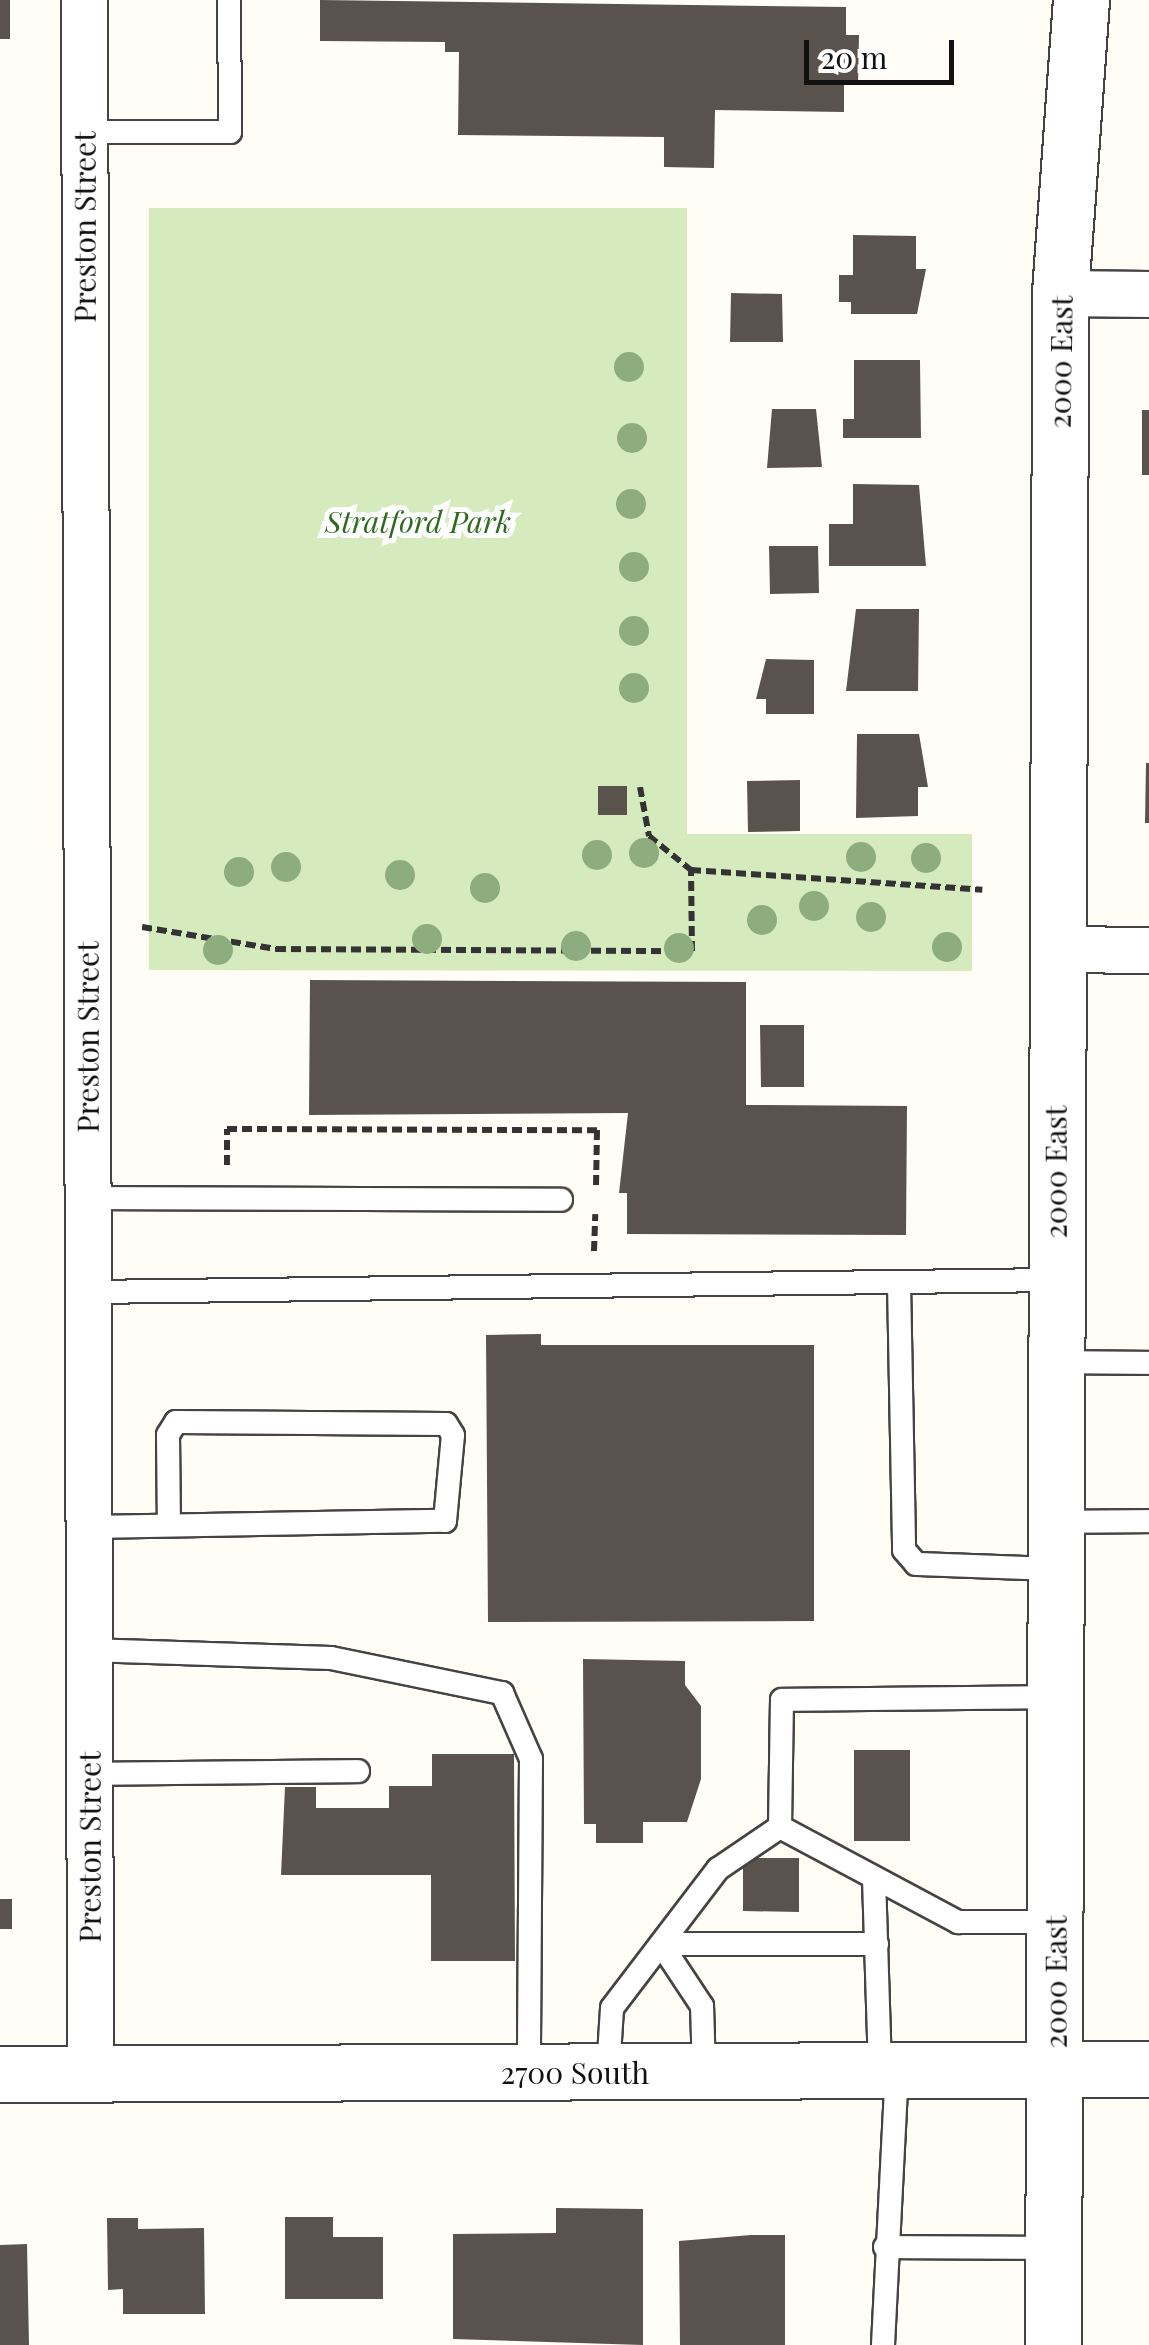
<!DOCTYPE html>
<style>
body{margin:0}
#map{position:relative;width:1149px;height:2345px;overflow:hidden;background:#fffdf5;font-family:"Playfair Display",serif}
div>[style]{position:absolute}
.green>*{inset:0;background:#d5ebbd}
.building>*{inset:0;background:#5a524d}
.path>*{height:6px;margin-top:-3px;transform-origin:0;background:repeating-linear-gradient(90deg,#333 0 10px,transparent 0 15px)}
.roads{filter:drop-shadow(2px 0 #444) drop-shadow(-2px 0 #444) drop-shadow(0 2px #444) drop-shadow(0 -2px #444)}
.service>*{height:22px;margin:-11px;padding:0 11px;transform-origin:11px;border-radius:11px;background:#fff}
.minor>*{height:45px;margin:-22.5px;padding:0 22.5px;transform-origin:22.5px;border-radius:22.5px;background:#fff}
.tertiary>*{height:55px;margin:-27.5px;padding:0 27.5px;transform-origin:27.5px;border-radius:27.5px;background:#fff}
.trees>*{width:30px;height:30px;margin:-15px;border-radius:50%;background:#8dad7f}
span{translate:-50% -50%;white-space:nowrap;text-align:center;line-height:1.15;-webkit-text-stroke:10px #fff;paint-order:stroke}
.street-label{font-size:30px;color:#111}
.park-label{font-size:30px;color:#2f6b1f;font-style:italic}
.scale{position:absolute;left:804px;top:40px;width:150px;height:45px;box-sizing:border-box;border:5px solid #111;border-top:0;padding-left:12px;font-size:30px;line-height:35px;white-space:nowrap;color:#111;-webkit-text-stroke:8px #fff;paint-order:stroke}
</style>
<div id="map">
<div class="green">
<i style="clip-path:polygon(149px 208px,687px 208px,687px 834px,972px 834px,972px 971px,149px 970px)"></i>
</div>
<div class="building">
<i style="clip-path:polygon(0 0,10px 0,10px 39px,0 39px)"></i>
<i style="clip-path:polygon(320px 0,846px 7px,846px 35px,859px 35px,858px 84px,844px 84px,844px 112px,715px 110px,714px 168px,664px 167px,664px 137px,458px 135px,459px 52px,445px 52px,445px 42px,320px 41px)"></i>
<i style="clip-path:polygon(853px 235px,916px 236px,916px 269px,926px 269px,917px 314px,851px 314px,851px 302px,839px 302px,839px 275px,853px 275px)"></i>
<i style="clip-path:polygon(731px 293px,782px 294px,783px 342px,730px 342px)"></i>
<i style="clip-path:polygon(854px 360px,920px 360px,921px 438px,843px 438px,843px 419px,854px 419px)"></i>
<i style="clip-path:polygon(772px 409px,816px 409px,822px 467px,767px 468px)"></i>
<i style="clip-path:polygon(1142px 410px,1149px 410px,1149px 475px,1142px 475px)"></i>
<i style="clip-path:polygon(853px 484px,919px 485px,926px 566px,829px 566px,829px 524px,853px 524px)"></i>
<i style="clip-path:polygon(769px 546px,818px 546px,819px 593px,770px 594px)"></i>
<i style="clip-path:polygon(856px 609px,919px 609px,918px 691px,846px 691px)"></i>
<i style="clip-path:polygon(766px 659px,814px 660px,814px 714px,766px 714px,766px 699px,756px 699px)"></i>
<i style="clip-path:polygon(857px 734px,919px 734px,928px 787px,918px 787px,918px 816px,856px 818px)"></i>
<i style="clip-path:polygon(1146px 763px,1149px 763px,1149px 823px,1145px 823px)"></i>
<i style="clip-path:polygon(800px 780px,800px 831px,748px 832px,747px 781px)"></i>
<i style="clip-path:polygon(598px 786px,627px 786px,627px 815px,598px 815px)"></i>
<i style="clip-path:polygon(310px 980px,746px 982px,746px 1105px,907px 1106px,906px 1235px,627px 1234px,627px 1193px,619px 1193px,628px 1113px,309px 1115px)"></i>
<i style="clip-path:polygon(760px 1025px,804px 1025px,804px 1087px,761px 1087px)"></i>
<i style="clip-path:polygon(541px 1334px,541px 1345px,814px 1345px,814px 1621px,488px 1622px,486px 1335px)"></i>
<i style="clip-path:polygon(583px 1659px,685px 1661px,685px 1685px,701px 1706px,701px 1779px,687px 1822px,643px 1822px,643px 1843px,596px 1843px,596px 1824px,584px 1824px)"></i>
<i style="clip-path:polygon(854px 1750px,910px 1750px,910px 1841px,854px 1841px)"></i>
<i style="clip-path:polygon(432px 1754px,514px 1754px,515px 1961px,431px 1961px,431px 1875px,281px 1875px,285px 1787px,316px 1787px,316px 1808px,389px 1808px,389px 1786px,432px 1786px)"></i>
<i style="clip-path:polygon(743px 1858px,799px 1858px,799px 1912px,743px 1911px)"></i>
<i style="clip-path:polygon(0 1899px,12px 1899px,12px 1929px,0 1929px)"></i>
<i style="clip-path:polygon(556px 2208px,643px 2209px,643px 2345px,453px 2339px,453px 2234px,556px 2233px)"></i>
<i style="clip-path:polygon(285px 2217px,333px 2217px,333px 2237px,383px 2237px,383px 2299px,285px 2299px)"></i>
<i style="clip-path:polygon(107px 2218px,138px 2218px,138px 2229px,204px 2228px,205px 2314px,123px 2314px,123px 2289px,108px 2290px)"></i>
<i style="clip-path:polygon(751px 2235px,785px 2235px,785px 2345px,680px 2345px,679px 2241px)"></i>
<i style="clip-path:polygon(27px 2244px,29px 2345px,0 2345px,0 2245px)"></i>
</div>
<div class="path">
<i style="left:640px;top:787px;width:50px;rotate:79.6deg"></i>
<i style="left:649px;top:836px;width:54px;rotate:39deg"></i>
<i style="left:691px;top:870px;width:292px;rotate:3.9deg"></i>
<i style="left:142px;top:927px;width:136px;rotate:9.3deg"></i>
<i style="left:276px;top:949px;width:416px;rotate:0.3deg"></i>
<i style="left:692px;top:951px;width:81px;rotate:-90.7deg"></i>
<i style="left:227px;top:1165px;width:36px;rotate:-90deg"></i>
<i style="left:227px;top:1129px;width:370px;rotate:0.2deg"></i>
<i style="left:597px;top:1130px;width:56px;rotate:91deg"></i>
<i style="left:594px;top:1251px;width:37px;rotate:-88deg"></i>
</div>
<div class="roads">
<div class="service">
<i style="left:84px;top:132px;width:146px"></i>
<i style="left:230px;top:132px;width:132px;rotate:-90.4deg"></i>
<i style="left:88px;top:1198px;width:473px;rotate:0.2deg"></i>
<i style="left:899px;top:1283px;width:267px;rotate:88.9deg"></i>
<i style="left:904px;top:1550px;width:18px;rotate:49deg"></i>
<i style="left:916px;top:1564px;width:139px;rotate:2.1deg"></i>
<i style="left:88px;top:1292px;width:967px;rotate:-0.71deg"></i>
<i style="left:1055px;top:1362px;width:94px;rotate:0.6deg"></i>
<i style="left:1055px;top:1522px;width:94px;rotate:-0.6deg"></i>
<i style="left:88px;top:1527px;width:357px;rotate:-1deg"></i>
<i style="left:445px;top:1521px;width:86px;rotate:-84.7deg"></i>
<i style="left:453px;top:1435px;width:13px;rotate:-122deg"></i>
<i style="left:446px;top:1424px;width:270px;rotate:-179.6deg"></i>
<i style="left:176px;top:1422px;width:15px;rotate:122deg"></i>
<i style="left:168px;top:1435px;width:90px;rotate:89.4deg"></i>
<i style="left:88px;top:1650px;width:243px;rotate:1.9deg"></i>
<i style="left:331px;top:1658px;width:175px;rotate:11.6deg"></i>
<i style="left:502px;top:1693px;width:72px;rotate:66.3deg"></i>
<i style="left:531px;top:1759px;width:313px;rotate:90.4deg"></i>
<i style="left:89px;top:1774px;width:269px;rotate:-0.6deg"></i>
<i style="left:780px;top:1827px;width:202px;rotate:28.1deg"></i>
<i style="left:958px;top:1922px;width:97px"></i>
<i style="left:874px;top:1878px;width:191px;rotate:88.2deg"></i>
<i style="left:608px;top:2072px;width:64px;rotate:-86.4deg"></i>
<i style="left:612px;top:2008px;width:175px;rotate:-52.7deg"></i>
<i style="left:718px;top:1869px;width:75px;rotate:-34.1deg"></i>
<i style="left:780px;top:1827px;width:127px;rotate:-89.1deg"></i>
<i style="left:782px;top:1700px;width:273px;rotate:-0.6deg"></i>
<i style="left:704px;top:2072px;width:66px;rotate:-91.7deg"></i>
<i style="left:702px;top:2006px;width:74px;rotate:-123.5deg"></i>
<i style="left:661px;top:1944px;width:216px"></i>
<i style="left:885px;top:2247px;width:168px;rotate:0.3deg"></i>
<i style="left:883px;top:2345px;width:274px;rotate:-87.1deg"></i>
</div>
<div class="minor">
<i style="left:84px;top:0;width:2074px;rotate:89.83deg"></i>
<i style="left:1060px;top:293px;width:89px;rotate:0.6deg"></i>
<i style="left:1056px;top:949px;width:93px;rotate:0.6deg"></i>
</div>
<div class="tertiary">
<i style="left:0;top:2074px;width:1149px;rotate:-0.25deg"></i>
<i style="left:1053px;top:2345px;width:2052px;rotate:-89.8deg"></i>
<i style="left:1060px;top:293px;width:294px;rotate:-85.9deg"></i>
</div>
</div>
<div class="trees">
<i style="left:629px;top:367px"></i>
<i style="left:632px;top:438px"></i>
<i style="left:631px;top:504px"></i>
<i style="left:634px;top:567px"></i>
<i style="left:634px;top:631px"></i>
<i style="left:634px;top:688px"></i>
<i style="left:644px;top:853px"></i>
<i style="left:597px;top:855px"></i>
<i style="left:861px;top:857px"></i>
<i style="left:926px;top:858px"></i>
<i style="left:286px;top:867px"></i>
<i style="left:239px;top:872px"></i>
<i style="left:400px;top:875px"></i>
<i style="left:485px;top:888px"></i>
<i style="left:814px;top:906px"></i>
<i style="left:871px;top:917px"></i>
<i style="left:762px;top:920px"></i>
<i style="left:427px;top:939px"></i>
<i style="left:576px;top:946px"></i>
<i style="left:947px;top:947px"></i>
<i style="left:679px;top:948px"></i>
<i style="left:218px;top:950px"></i>
</div>
<div class="street-label">
<span style="left:84px;top:227px;rotate:-90deg">Preston Street</span>
<span style="left:1060px;top:362px;rotate:-89deg">2000 East</span>
<span style="left:87px;top:1037px;rotate:-90deg">Preston Street</span>
<span style="left:1055px;top:1172px;rotate:-90deg">2000 East</span>
<span style="left:89px;top:1847px;rotate:-90deg">Preston Street</span>
<span style="left:1055px;top:1982px;rotate:-90deg">2000 East</span>
<span style="left:575px;top:2072px">2700 South</span>
</div>
<div class="park-label">
<span style="left:418px;top:521px">Stratford Park</span>
</div>
<div class="scale">20 m</div>
</div>
